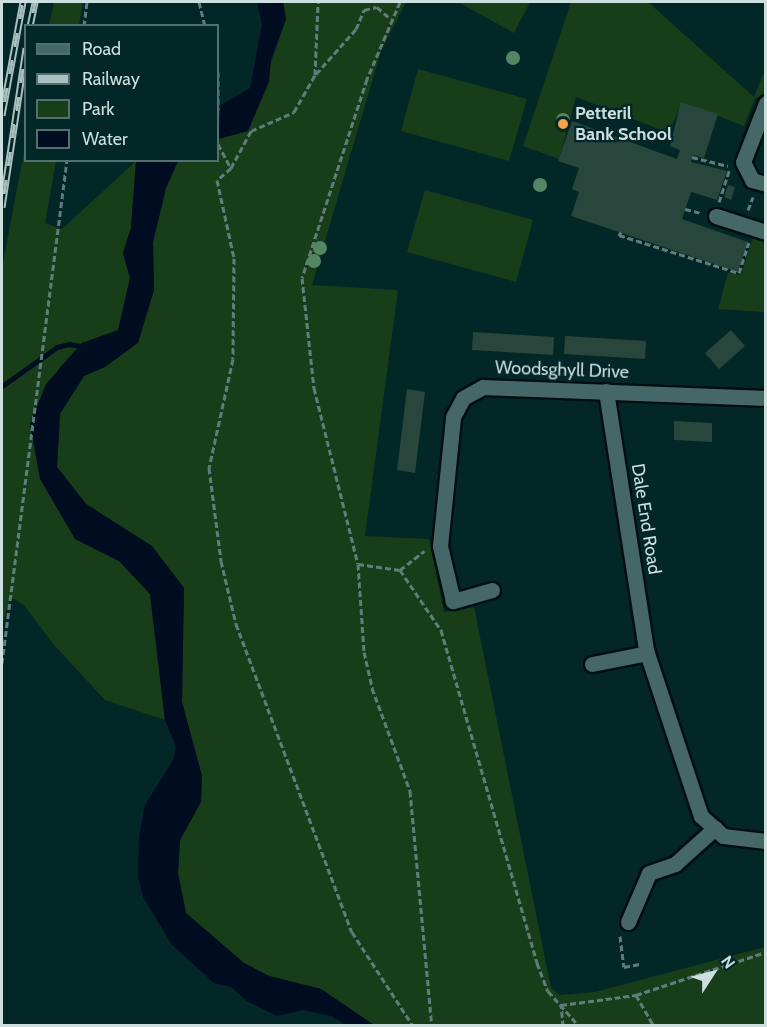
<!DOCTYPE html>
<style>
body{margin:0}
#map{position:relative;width:767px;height:1027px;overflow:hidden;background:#032627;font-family:Cabin,sans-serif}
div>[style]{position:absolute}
.green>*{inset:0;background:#183e19}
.water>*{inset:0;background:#000d21}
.stream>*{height:5px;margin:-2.5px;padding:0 2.5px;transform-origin:2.5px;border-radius:2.5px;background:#000d21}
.building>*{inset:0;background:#29463c}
.path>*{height:3px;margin-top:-1.5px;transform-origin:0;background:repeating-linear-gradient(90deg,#617c7d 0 6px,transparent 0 9px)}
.roads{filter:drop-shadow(2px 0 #000e0f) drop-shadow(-2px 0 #000e0f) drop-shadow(0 2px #000e0f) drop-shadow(0 -2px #000e0f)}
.minor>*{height:15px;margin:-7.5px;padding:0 7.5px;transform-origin:7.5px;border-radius:7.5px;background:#456767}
.rail>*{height:7px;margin-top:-3.5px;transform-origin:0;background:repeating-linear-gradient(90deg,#032627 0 14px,#aabfbf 0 28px);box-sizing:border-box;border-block:2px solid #aabfbf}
.trees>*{width:14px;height:14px;margin:-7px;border-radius:50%;background:#538763}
.dots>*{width:16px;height:16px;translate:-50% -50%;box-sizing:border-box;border:3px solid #032627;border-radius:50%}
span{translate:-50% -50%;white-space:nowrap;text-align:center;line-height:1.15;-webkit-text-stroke:4.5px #032627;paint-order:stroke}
.poi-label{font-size:18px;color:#ccdede;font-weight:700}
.left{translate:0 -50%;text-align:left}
.street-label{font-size:18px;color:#ccdede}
.frame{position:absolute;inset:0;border:3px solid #ccdede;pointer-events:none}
.legend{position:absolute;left:24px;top:24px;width:195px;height:138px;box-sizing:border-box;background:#032627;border:2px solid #537070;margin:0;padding:8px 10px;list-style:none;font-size:18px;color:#ccdede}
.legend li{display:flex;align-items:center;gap:12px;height:30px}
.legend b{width:30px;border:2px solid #537070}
.north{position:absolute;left:683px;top:943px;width:60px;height:60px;-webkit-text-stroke:4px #032627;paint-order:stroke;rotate:54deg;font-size:16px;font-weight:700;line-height:24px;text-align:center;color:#ccdede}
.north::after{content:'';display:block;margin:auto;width:21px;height:27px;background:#ccdede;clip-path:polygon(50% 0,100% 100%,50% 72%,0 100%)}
</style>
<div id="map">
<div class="green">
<i style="clip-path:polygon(54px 2px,83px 2px,79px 25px,49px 25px)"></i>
<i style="clip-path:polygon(283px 2px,406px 2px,381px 51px,312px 285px,398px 290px,365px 536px,429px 539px,444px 612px,474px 607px,551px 988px,560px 995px,595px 992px,765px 947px,765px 1025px,374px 1025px,321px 989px,269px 976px,244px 963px,186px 913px,178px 873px,180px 840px,201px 802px,202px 776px,182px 702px,184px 588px,152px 546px,86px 504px,57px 467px,60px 414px,84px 376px,105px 367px,154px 290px,153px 242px,166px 188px,178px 161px,218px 160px,218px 139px,248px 131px,286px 19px)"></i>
<i style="clip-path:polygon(458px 2px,530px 2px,514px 33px)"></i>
<i style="clip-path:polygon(571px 2px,648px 2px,754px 97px,765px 70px,765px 94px,755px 98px,744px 126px,682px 102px,669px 133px,576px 97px,559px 159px,523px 146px)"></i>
<i style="clip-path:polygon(418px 69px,527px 99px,509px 161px,401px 131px)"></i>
<i style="clip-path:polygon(25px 146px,26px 160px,56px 161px,45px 223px,62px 229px,136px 161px,131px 228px,123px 253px,130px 278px,118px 331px,82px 343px,60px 367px,30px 425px,75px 539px,119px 561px,150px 594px,165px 720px,105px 700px,54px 645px,24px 605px,11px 597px,2px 625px,2px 268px)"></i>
<i style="clip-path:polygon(425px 190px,533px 220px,516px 282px,407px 252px)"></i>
<i style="clip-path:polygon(754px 234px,765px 238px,765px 312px,718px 309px,728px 273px,741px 275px)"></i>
</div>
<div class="water">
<i style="clip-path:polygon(257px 2px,283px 2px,286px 19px,271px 59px,269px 82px,248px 131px,218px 139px,221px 105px,250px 88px,262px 24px)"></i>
<i style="clip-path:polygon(136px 161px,178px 161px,166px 188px,153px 242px,154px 290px,138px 343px,105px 367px,84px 376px,60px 414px,57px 467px,86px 504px,152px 546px,184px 588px,182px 702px,202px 776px,201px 802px,180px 840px,178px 873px,186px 913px,244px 963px,269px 976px,321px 989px,374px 1025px,346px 1025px,331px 1016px,303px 1010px,277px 1016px,247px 1001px,231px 987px,214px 983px,172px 945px,143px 897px,138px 876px,139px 837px,145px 805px,173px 760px,176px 747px,165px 720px,150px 594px,119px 561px,75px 539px,40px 479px,30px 424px,46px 384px,82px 343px,118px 330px,130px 278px,123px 253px,131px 228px)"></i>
</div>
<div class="stream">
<i style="left:2px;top:386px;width:67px;rotate:-35.3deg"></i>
<i style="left:57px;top:347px;width:12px;rotate:-14deg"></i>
<i style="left:69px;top:344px;width:17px;rotate:10deg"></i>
</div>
<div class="building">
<i style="clip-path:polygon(681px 102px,718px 114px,704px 158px,693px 155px,691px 162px,727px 171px,717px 200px,691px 192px,682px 219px,748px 242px,738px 272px,571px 216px,579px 192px,572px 189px,579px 168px,558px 161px,572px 121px,677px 159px,680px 150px,670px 146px)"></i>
<i style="clip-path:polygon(728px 185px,735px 187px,731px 200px,724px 197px)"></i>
<i style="clip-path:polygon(731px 330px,745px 346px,719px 369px,705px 353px)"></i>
<i style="clip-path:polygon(473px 332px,554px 337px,553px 355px,472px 350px)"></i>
<i style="clip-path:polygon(565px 336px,646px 341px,645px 359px,564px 354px)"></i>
<i style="clip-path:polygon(407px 389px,425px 392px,415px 473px,397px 470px)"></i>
<i style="clip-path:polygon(674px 421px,712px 423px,712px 442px,674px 440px)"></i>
</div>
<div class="path">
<i style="left:199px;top:2px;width:25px;rotate:76deg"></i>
<i style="left:400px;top:2px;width:84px;rotate:113.2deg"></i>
<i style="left:367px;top:79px;width:209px;rotate:108.1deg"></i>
<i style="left:302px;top:278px;width:111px;rotate:83.8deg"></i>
<i style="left:314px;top:388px;width:181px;rotate:76deg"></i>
<i style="left:358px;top:564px;width:42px;rotate:8.1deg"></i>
<i style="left:400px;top:570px;width:73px;rotate:55.7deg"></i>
<i style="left:441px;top:630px;width:347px;rotate:73.9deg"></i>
<i style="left:537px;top:963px;width:30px;rotate:69deg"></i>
<i style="left:548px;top:991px;width:47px;rotate:48.5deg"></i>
<i style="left:84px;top:26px;width:24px;rotate:-83deg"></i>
<i style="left:218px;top:72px;width:38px;rotate:90deg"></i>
<i style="left:316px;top:74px;width:60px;rotate:-48.4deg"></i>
<i style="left:356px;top:29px;width:21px;rotate:-67deg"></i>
<i style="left:364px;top:10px;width:13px;rotate:-13deg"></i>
<i style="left:377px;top:7px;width:18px;rotate:41deg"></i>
<i style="left:218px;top:144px;width:27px;rotate:62deg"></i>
<i style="left:231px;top:168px;width:18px;rotate:139deg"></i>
<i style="left:217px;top:180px;width:80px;rotate:77.7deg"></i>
<i style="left:234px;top:258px;width:101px;rotate:90.6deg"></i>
<i style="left:233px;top:359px;width:112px;rotate:102.4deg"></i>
<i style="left:209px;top:468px;width:94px;rotate:82.6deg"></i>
<i style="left:221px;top:561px;width:65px;rotate:76.6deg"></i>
<i style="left:236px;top:624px;width:329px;rotate:69.4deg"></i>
<i style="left:352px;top:932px;width:112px;rotate:57deg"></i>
<i style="left:692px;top:157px;width:37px;rotate:14deg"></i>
<i style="left:231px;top:168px;width:42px;rotate:-61.6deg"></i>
<i style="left:251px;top:131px;width:47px;rotate:-23.8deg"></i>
<i style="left:294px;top:112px;width:43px;rotate:-60.4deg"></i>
<i style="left:315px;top:75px;width:73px;rotate:-87.6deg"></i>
<i style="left:719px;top:202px;width:33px;rotate:-72deg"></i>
<i style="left:685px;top:209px;width:16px;rotate:14deg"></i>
<i style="left:748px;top:210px;width:14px;rotate:-69deg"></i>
<i style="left:621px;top:232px;width:4px;rotate:124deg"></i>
<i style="left:619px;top:235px;width:126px;rotate:17.6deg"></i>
<i style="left:739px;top:273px;width:32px;rotate:-72deg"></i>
<i style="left:358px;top:564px;width:88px;rotate:86.1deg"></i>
<i style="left:364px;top:652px;width:37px;rotate:77deg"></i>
<i style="left:372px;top:688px;width:110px;rotate:69.7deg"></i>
<i style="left:410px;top:791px;width:236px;rotate:84.7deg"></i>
<i style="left:400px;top:570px;width:31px;rotate:-38deg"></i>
<i style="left:2px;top:663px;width:507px;rotate:-82.64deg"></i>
<i style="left:620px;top:936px;width:31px;rotate:83deg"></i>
<i style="left:624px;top:967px;width:16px;rotate:-11deg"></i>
<i style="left:636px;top:995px;width:36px;rotate:60deg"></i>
<i style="left:563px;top:1026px;width:21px;rotate:-95deg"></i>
<i style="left:561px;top:1005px;width:76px;rotate:-7.6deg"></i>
<i style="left:636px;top:995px;width:137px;rotate:-18.3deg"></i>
</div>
<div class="roads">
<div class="minor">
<i style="left:766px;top:103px;width:63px;rotate:111.3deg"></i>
<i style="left:743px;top:162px;width:20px;rotate:63deg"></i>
<i style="left:752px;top:180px;width:15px;rotate:16deg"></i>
<i style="left:716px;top:216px;width:52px;rotate:17.7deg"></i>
<i style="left:606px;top:391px;width:262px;rotate:81.2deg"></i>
<i style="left:646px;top:650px;width:175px;rotate:71.7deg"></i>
<i style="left:701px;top:816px;width:30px;rotate:42deg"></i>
<i style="left:723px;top:836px;width:43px;rotate:6.6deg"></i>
<i style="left:492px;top:590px;width:41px;rotate:164.2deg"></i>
<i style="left:453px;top:601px;width:57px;rotate:-103.3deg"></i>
<i style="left:440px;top:546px;width:130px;rotate:-84.2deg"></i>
<i style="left:453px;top:417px;width:21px;rotate:-62deg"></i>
<i style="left:463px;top:398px;width:23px;rotate:-29deg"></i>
<i style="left:483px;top:387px;width:283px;rotate:2.2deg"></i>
<i style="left:592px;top:664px;width:56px;rotate:-11.3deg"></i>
<i style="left:628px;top:922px;width:53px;rotate:-66.8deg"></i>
<i style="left:649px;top:873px;width:28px;rotate:-19deg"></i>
<i style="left:675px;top:864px;width:54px;rotate:-42deg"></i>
</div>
</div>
<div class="rail">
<i style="left:30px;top:26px;width:25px;rotate:-78deg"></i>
<i style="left:2px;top:115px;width:115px;rotate:-79.5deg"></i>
<i style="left:2px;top:207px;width:161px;rotate:-81.4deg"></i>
</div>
<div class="trees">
<i style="left:513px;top:58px"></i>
<i style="left:563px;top:120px"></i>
<i style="left:540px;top:185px"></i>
<i style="left:320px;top:248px"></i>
<i style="left:314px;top:261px"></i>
</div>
<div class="dots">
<i style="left:563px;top:124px;background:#f5a246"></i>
</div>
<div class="poi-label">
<span class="left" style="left:575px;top:124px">Petteril<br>Bank School</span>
</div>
<div class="street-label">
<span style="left:562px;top:370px;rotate:2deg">Woodsghyll Drive</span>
<span style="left:646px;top:519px;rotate:81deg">Dale End Road</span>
</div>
<div class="frame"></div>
<ul class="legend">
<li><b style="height:8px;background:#456767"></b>Road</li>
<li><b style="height:8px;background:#aabfbf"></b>Railway</li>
<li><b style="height:16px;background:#183e19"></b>Park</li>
<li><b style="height:16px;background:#000d21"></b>Water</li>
</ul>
<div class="north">N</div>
</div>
